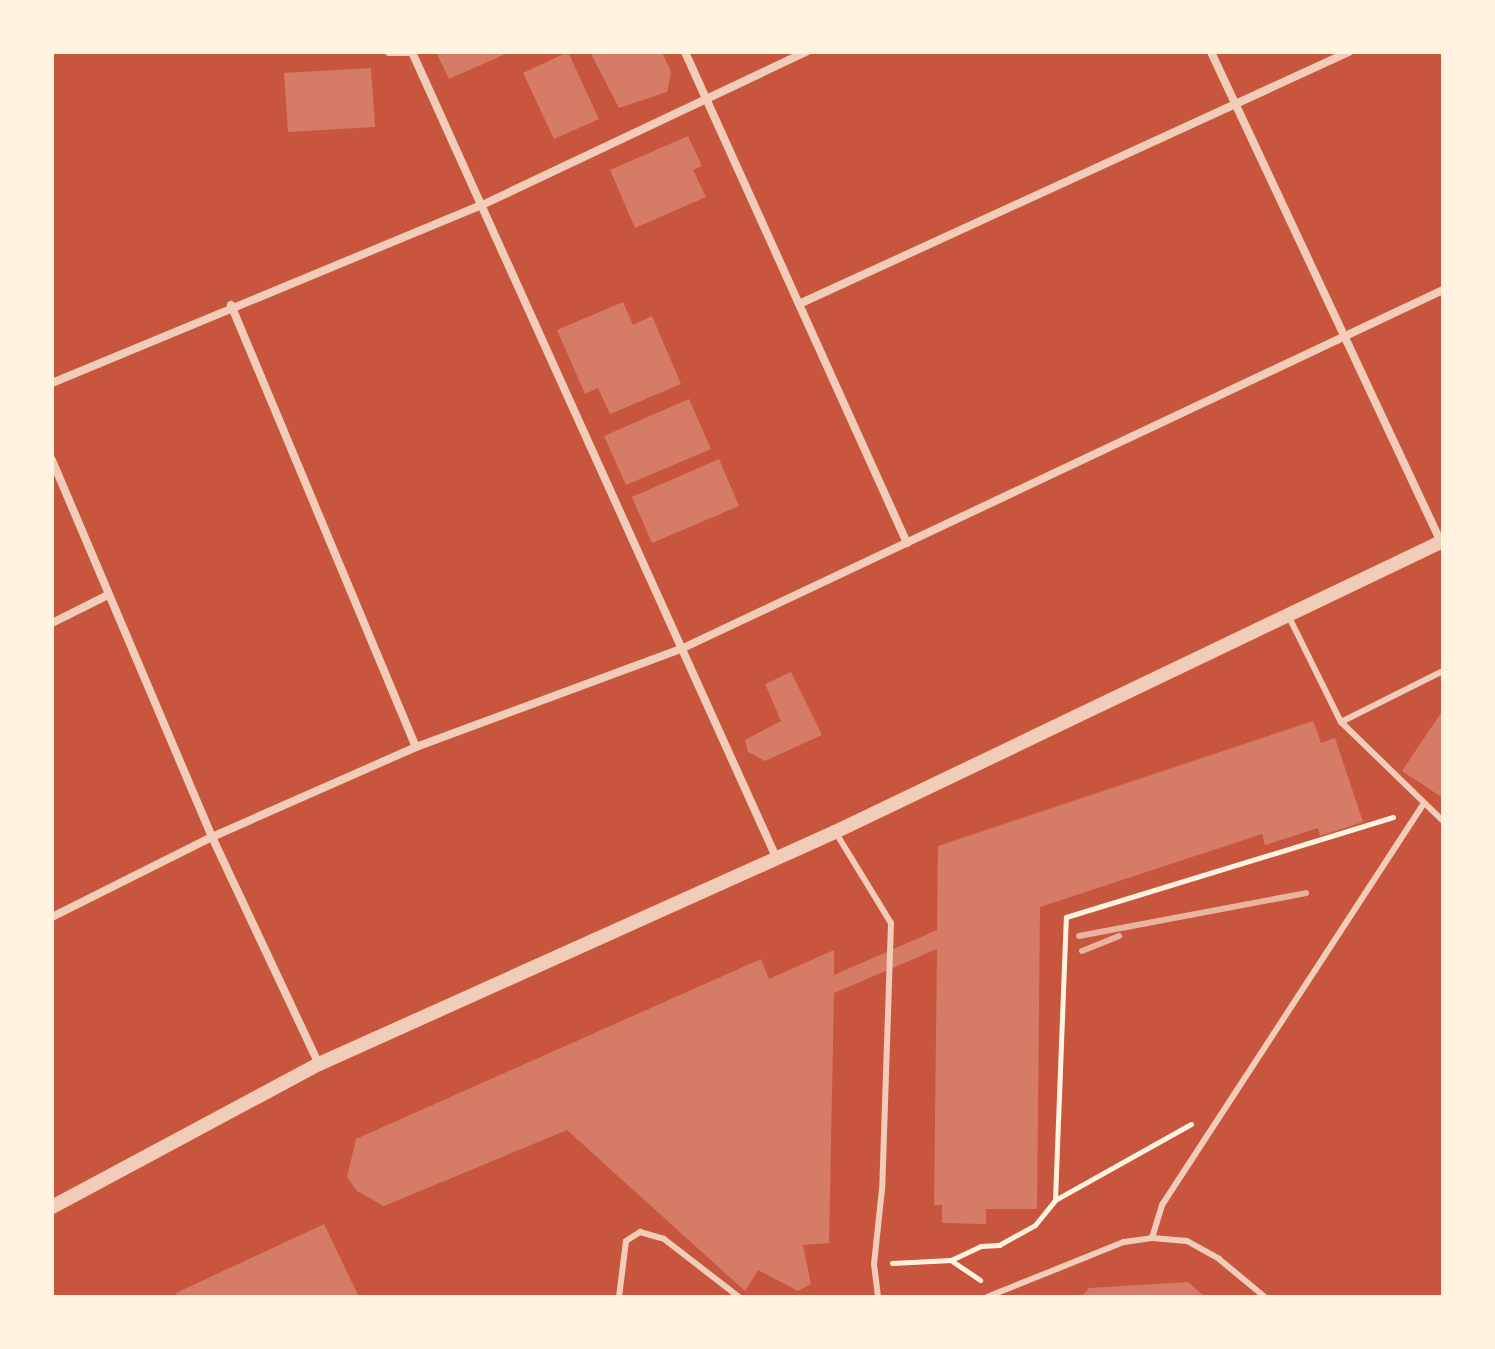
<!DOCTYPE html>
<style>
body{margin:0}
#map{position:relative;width:1495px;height:1349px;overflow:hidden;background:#c8553d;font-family:Ubuntu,sans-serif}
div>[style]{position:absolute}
.building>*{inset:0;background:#d67c66}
.path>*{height:5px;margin:-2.5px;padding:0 2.5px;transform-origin:2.5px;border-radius:2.5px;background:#fff3e0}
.service>*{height:6px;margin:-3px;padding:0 3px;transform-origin:3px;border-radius:3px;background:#f1ccb7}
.minor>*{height:8px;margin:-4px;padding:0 4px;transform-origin:4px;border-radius:4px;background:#f1ccb7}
.tertiary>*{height:14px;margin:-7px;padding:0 7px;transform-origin:7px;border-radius:7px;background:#f1ccb7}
.rail>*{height:6px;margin:-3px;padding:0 3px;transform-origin:3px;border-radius:3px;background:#e9b49f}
span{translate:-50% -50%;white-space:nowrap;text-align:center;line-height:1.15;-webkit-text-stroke:7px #fff3e0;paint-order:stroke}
.frame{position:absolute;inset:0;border:54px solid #fff3e0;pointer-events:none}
</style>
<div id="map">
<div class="building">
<i style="clip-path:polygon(436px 52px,510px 52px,449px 79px)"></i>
<i style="clip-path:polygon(568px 52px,599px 119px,554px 139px,523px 73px)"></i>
<i style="clip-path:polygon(590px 52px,662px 52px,671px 72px,667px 92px,619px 108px)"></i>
<i style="clip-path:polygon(371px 68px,375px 127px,288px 132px,284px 73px)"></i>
<i style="clip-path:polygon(688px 136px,702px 166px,693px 170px,706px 197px,635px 228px,610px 170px)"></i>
<i style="clip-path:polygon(623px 302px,633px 325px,652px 316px,681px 384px,610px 414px,598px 388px,585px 394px,557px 330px)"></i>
<i style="clip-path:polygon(689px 399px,711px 449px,626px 485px,604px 436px)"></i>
<i style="clip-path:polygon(719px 459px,739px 506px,652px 543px,632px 497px)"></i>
<i style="clip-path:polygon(791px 672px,822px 735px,765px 761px,748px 752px,745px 740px,781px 721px,765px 684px)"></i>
<i style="clip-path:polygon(1443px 710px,1443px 798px,1402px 771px)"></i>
<i style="clip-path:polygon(1313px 721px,1321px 743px,1335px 738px,1363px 822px,1320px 836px,1318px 828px,1265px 845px,1262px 834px,1040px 907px,1037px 1209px,986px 1209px,986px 1224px,942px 1223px,942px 1205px,934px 1205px,937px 949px,834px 993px,829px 1243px,803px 1245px,811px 1284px,798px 1291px,758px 1270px,745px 1291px,567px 1130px,384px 1206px,357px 1191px,347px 1177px,356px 1139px,761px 959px,769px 979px,834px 950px,834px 975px,937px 930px,938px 846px)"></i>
<i style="clip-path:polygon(324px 1224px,359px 1297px,178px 1297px,176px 1293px)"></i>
<i style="clip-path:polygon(1188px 1282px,1205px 1297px,1081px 1297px,1089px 1288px)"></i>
</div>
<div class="path">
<i style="left:1191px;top:1124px;width:156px;rotate:150.8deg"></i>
<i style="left:1055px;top:1200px;width:283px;rotate:-87.8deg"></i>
<i style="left:1066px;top:917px;width:342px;rotate:-17deg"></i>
<i style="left:952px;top:1261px;width:34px;rotate:34deg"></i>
<i style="left:892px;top:1263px;width:59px;rotate:-2.9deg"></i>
<i style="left:951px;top:1260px;width:33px;rotate:-25deg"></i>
<i style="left:981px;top:1246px;width:18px;rotate:-3deg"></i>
<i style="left:999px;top:1245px;width:41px;rotate:-29.1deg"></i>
<i style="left:1035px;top:1225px;width:32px;rotate:-51deg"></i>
</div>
<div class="service">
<i style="left:1289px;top:617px;width:117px;rotate:63.7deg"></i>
<i style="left:1341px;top:722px;width:142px;rotate:44.1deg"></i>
<i style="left:1341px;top:722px;width:114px;rotate:-26.6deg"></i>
<i style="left:836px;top:833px;width:105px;rotate:58.6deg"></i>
<i style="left:891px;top:923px;width:266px;rotate:91.9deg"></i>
<i style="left:882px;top:1189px;width:75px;rotate:96.1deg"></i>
<i style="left:874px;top:1264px;width:33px;rotate:83deg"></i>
<i style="left:1152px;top:1238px;width:34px;rotate:-73deg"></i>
<i style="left:1162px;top:1205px;width:476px;rotate:-56.9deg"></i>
<i style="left:619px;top:1297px;width:56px;rotate:-82.9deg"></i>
<i style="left:626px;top:1241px;width:17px;rotate:-33deg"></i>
<i style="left:640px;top:1232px;width:25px;rotate:16deg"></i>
<i style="left:664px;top:1239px;width:95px;rotate:37.7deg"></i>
<i style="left:987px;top:1297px;width:148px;rotate:-21.9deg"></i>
<i style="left:1124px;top:1242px;width:28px;rotate:-8deg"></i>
<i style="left:1152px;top:1238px;width:35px;rotate:5deg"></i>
<i style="left:1187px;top:1241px;width:37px;rotate:29deg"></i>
<i style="left:1219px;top:1259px;width:60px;rotate:39.6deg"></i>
</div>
<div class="minor">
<i style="left:389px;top:52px;width:23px"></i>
<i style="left:412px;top:52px;width:883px;rotate:65.67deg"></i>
<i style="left:685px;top:52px;width:539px;rotate:65.67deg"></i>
<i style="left:1211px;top:52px;width:541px;rotate:64.86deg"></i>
<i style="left:799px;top:304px;width:605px;rotate:-24.62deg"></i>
<i style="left:231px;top:305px;width:479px;rotate:67.3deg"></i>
<i style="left:52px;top:383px;width:463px;rotate:-22.5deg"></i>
<i style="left:480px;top:206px;width:361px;rotate:-25.3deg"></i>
<i style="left:52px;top:460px;width:410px;rotate:67deg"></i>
<i style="left:212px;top:837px;width:251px;rotate:64.8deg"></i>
<i style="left:52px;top:623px;width:60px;rotate:-26.6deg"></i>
<i style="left:52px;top:917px;width:179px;rotate:-26.6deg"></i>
<i style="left:212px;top:837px;width:223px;rotate:-23.8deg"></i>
<i style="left:416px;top:747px;width:283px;rotate:-20.3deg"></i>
<i style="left:681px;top:649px;width:842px;rotate:-25.23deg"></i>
</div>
<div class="tertiary">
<i style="left:52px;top:1207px;width:303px;rotate:-28.2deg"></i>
<i style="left:319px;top:1064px;width:566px;rotate:-24.21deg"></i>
<i style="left:835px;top:832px;width:674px;rotate:-25.58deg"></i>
</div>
<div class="rail">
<i style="left:1079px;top:936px;width:231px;rotate:-10.7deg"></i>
<i style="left:1082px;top:951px;width:40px;rotate:-22deg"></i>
</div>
<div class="frame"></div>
</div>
